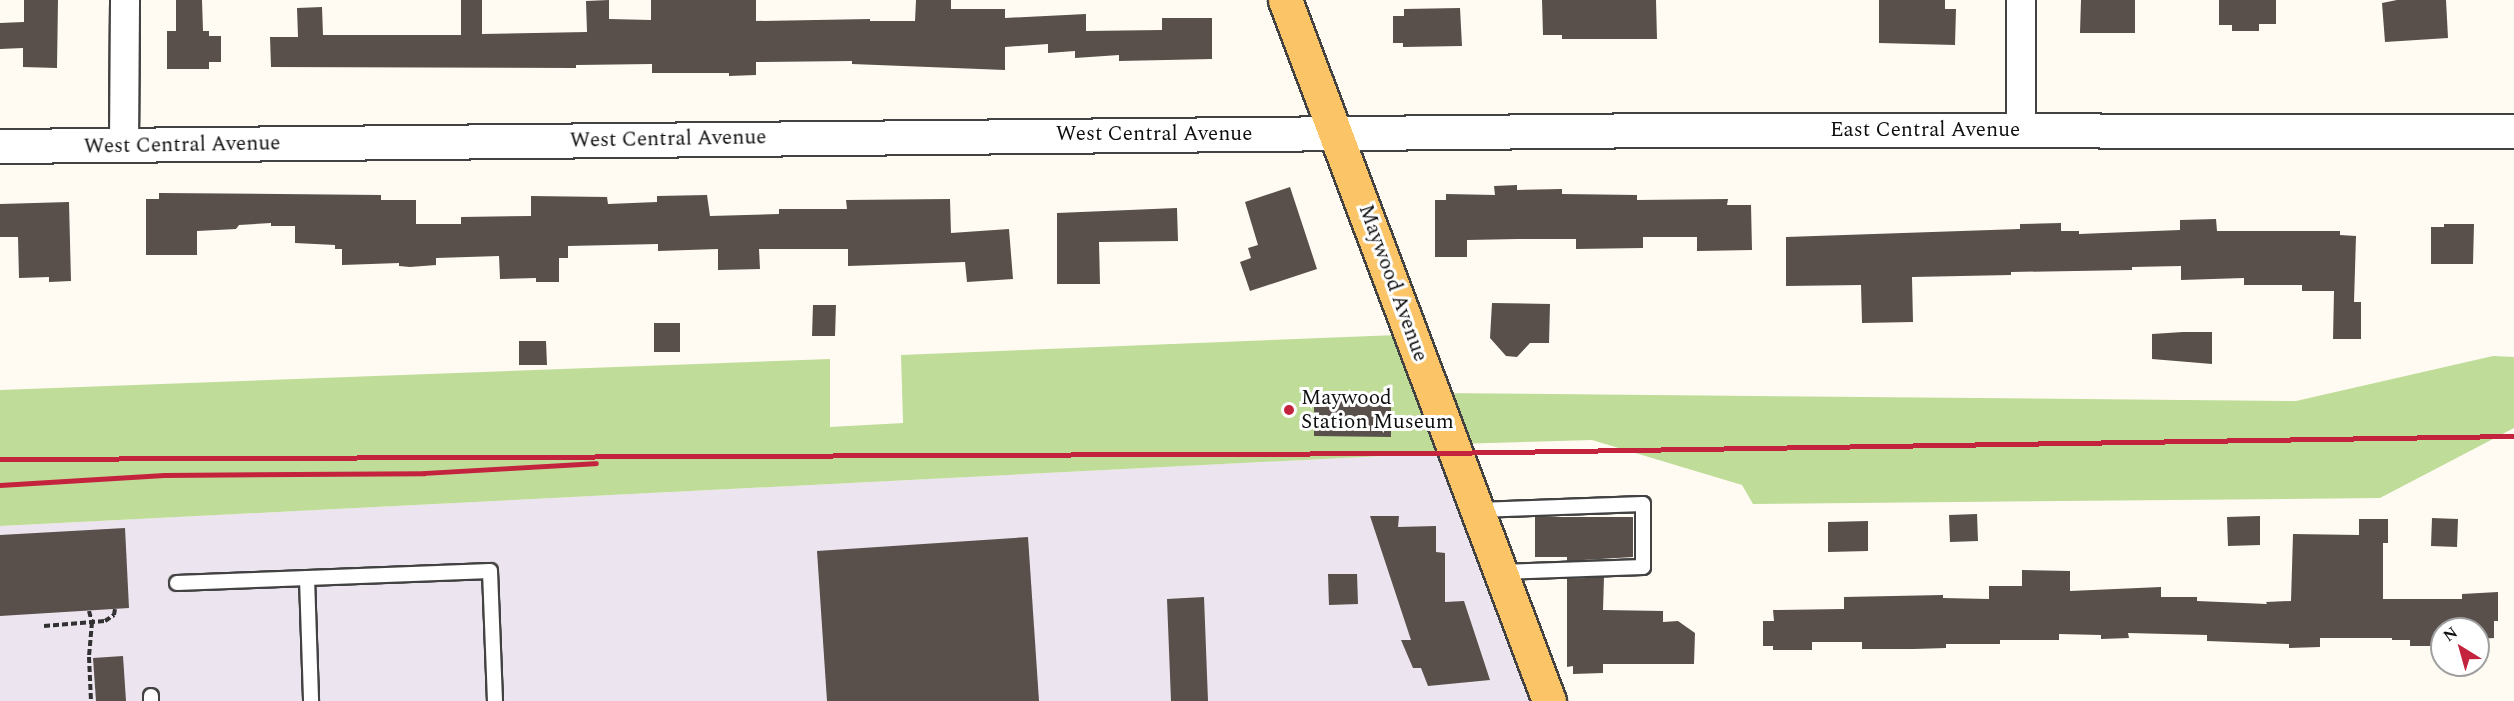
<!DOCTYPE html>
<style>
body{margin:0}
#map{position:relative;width:2514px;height:701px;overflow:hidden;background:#fffbf2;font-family:Spectral,serif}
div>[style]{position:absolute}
.industrial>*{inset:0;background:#ece4ee}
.forest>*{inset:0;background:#bfdc99}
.building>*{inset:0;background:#594f4b}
.path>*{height:4px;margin-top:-2px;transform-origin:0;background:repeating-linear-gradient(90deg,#313131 0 6px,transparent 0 9px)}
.roads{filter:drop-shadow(2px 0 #424242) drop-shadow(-2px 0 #424242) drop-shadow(0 2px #424242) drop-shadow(0 -2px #424242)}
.service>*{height:14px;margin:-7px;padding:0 7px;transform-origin:7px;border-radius:7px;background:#fff}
.minor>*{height:28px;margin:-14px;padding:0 14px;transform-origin:14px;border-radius:14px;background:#fff}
.tertiary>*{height:33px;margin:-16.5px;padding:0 16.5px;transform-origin:16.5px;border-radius:16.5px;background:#fff}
.primary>*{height:33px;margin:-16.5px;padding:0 16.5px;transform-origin:16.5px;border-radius:16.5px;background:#fbc466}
.rail>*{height:4.5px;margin:-2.25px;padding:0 2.25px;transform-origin:2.25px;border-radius:2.25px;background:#c4233e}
.dots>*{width:16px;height:16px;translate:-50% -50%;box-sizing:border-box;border:3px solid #fff;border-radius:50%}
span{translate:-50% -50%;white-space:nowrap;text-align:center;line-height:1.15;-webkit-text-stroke:6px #fff;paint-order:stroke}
.street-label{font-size:21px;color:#0f0f0f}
.poi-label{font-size:21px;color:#0f0f0f}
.left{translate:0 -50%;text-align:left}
.north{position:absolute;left:2430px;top:617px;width:60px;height:60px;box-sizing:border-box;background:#fff;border:2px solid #9f9f9f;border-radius:50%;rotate:323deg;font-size:16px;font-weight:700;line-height:24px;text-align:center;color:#0f0f0f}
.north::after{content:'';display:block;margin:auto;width:21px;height:27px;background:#c4233e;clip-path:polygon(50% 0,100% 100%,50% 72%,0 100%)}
</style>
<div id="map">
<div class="industrial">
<i style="clip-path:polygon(1441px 453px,1534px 701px,0 701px,0 526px)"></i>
</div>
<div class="forest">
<i style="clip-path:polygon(1397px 335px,1441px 453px,0 526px,0 390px,830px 359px,830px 427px,903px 423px,901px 355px)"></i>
<i style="clip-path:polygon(2493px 356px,2514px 357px,2514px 428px,2380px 498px,1753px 504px,1742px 485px,1592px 440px,1453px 444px,1434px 393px,2296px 401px)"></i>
</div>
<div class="building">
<i style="clip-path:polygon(24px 0,58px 0,57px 68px,23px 67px,23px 48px,0 49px,0 23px,24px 22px)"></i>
<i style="clip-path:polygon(176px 0,202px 0,203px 31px,209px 31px,209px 36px,221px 36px,221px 62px,209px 62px,209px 69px,167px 69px,167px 31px,176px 31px)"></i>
<i style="clip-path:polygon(461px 0,482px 0,482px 34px,587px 32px,586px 1px,609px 0,609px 19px,651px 20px,651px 0,756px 0,756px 21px,870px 19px,870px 21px,915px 21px,916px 0,951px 0,951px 9px,1005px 9px,1005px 18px,1086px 14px,1086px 31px,1162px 30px,1162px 18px,1212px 18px,1212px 59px,1119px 61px,1119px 55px,1075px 58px,1075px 51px,1048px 53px,1048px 44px,1005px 47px,1005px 70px,852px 64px,852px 61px,756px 62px,756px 75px,729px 76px,729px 73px,652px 73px,652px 64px,576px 65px,576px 68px,271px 67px,270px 37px,298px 37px,297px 8px,322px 7px,323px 35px,461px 35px)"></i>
<i style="clip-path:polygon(1542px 0,1656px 0,1657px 39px,1562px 39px,1562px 35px,1543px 35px)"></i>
<i style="clip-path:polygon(1879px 0,1945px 0,1945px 9px,1956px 9px,1955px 45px,1879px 43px)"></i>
<i style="clip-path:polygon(2081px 0,2135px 0,2135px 33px,2080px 33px)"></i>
<i style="clip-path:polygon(2219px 0,2276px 0,2276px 24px,2259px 24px,2259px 31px,2232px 31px,2232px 25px,2219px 25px)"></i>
<i style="clip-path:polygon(2397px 0,2446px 0,2448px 38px,2385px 42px,2382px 3px)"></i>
<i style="clip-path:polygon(1460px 8px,1462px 46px,1403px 47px,1403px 43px,1393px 43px,1393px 16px,1404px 16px,1404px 9px)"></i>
<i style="clip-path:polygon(1517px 185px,1517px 190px,1562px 189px,1562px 194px,1637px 195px,1637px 200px,1728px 199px,1727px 205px,1751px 205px,1752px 250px,1697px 251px,1697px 237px,1643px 237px,1643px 248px,1576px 249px,1576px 239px,1518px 239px,1467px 240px,1467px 257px,1435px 257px,1435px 200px,1446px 200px,1446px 194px,1495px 195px,1494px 186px)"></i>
<i style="clip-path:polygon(1290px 187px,1317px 269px,1250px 291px,1240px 262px,1251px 258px,1248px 248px,1258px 245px,1245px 202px)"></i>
<i style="clip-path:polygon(159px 193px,381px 195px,381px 200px,416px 200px,416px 224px,461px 224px,461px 217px,531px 216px,531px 196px,607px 197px,608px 204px,657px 202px,657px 196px,707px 195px,710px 216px,779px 214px,779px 209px,847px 209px,846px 200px,950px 199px,951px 233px,1009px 229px,1013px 279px,967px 282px,965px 262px,848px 266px,848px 249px,759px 249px,760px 269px,718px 270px,718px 249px,658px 251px,658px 244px,568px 246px,568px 258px,559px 258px,559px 282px,536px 282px,536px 278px,500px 279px,499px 256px,436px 258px,436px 265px,410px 267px,399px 266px,399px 263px,342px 265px,342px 249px,335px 249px,335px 245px,295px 243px,295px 226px,271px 226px,271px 223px,239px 225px,236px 229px,197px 231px,197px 255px,146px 255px,146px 199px,159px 199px)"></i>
<i style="clip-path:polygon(69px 202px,71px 281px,49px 282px,49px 277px,19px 278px,18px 237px,0 237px,0 204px)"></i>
<i style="clip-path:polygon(1177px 208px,1178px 241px,1099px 242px,1100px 284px,1057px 284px,1057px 213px)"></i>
<i style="clip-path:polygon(2216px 219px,2217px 231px,2340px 231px,2340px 235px,2356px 236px,2354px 302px,2361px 302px,2361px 339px,2333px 339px,2334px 291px,2302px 291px,2302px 285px,2244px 285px,2244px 278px,2181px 280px,2181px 266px,2132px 267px,2132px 270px,2011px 272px,2011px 275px,1912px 277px,1913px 322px,1862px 323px,1861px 285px,1786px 286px,1786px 237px,2020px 229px,2020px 224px,2061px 223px,2061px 231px,2079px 231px,2079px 234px,2180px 230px,2180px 220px)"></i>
<i style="clip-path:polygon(2444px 224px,2474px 224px,2473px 264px,2431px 264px,2431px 227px,2444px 227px)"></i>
<i style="clip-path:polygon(1492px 303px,1550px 304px,1549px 343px,1530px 343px,1517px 357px,1506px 356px,1490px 338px)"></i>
<i style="clip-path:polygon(813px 305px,836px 305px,835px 336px,812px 336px)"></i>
<i style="clip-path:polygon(654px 323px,680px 323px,680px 352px,654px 352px)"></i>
<i style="clip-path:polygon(2183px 332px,2212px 332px,2212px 364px,2152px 359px,2152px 334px)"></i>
<i style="clip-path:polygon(519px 341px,546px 341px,547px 365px,519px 365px)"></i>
<i style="clip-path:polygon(1314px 401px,1391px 401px,1391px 437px,1314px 436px)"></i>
<i style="clip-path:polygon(1977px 514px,1978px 541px,1950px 542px,1949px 515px)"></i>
<i style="clip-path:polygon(1370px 516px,1399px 516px,1398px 527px,1436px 526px,1436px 552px,1445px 553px,1445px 602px,1464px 601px,1490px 680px,1428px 686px,1421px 668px,1413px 668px,1401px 640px,1411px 640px)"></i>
<i style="clip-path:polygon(2260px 516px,2260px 545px,2228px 546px,2227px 517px)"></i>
<i style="clip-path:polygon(1535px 517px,1633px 517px,1633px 557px,1567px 561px,1567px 557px,1535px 557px)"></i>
<i style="clip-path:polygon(2432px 518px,2458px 519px,2457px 547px,2431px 546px)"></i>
<i style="clip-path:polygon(2359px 519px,2388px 519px,2388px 543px,2383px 543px,2383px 599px,2462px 599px,2462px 594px,2498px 592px,2498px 621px,2494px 621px,2494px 638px,2478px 639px,2478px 629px,2442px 629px,2442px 640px,2432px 640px,2432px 646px,2410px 646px,2410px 640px,2392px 640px,2392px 638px,2320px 638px,2320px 647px,2289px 648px,2289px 644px,2207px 641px,2207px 635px,2128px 633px,2129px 638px,2101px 639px,2101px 635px,2059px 634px,2059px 640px,2000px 640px,2000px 644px,1946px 644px,1946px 648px,1914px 649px,1862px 649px,1862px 642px,1812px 642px,1812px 650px,1773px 650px,1773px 646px,1763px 646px,1763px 621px,1774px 621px,1773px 610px,1844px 609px,1844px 597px,1943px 595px,1943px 598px,1989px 599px,1989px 586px,2022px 586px,2022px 570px,2070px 571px,2070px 591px,2161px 587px,2161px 597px,2197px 597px,2197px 601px,2267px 604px,2266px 602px,2291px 601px,2293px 534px,2359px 535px)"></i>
<i style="clip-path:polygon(1868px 521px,1868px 551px,1828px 552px,1828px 522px)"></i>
<i style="clip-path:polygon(125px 528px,129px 608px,0 616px,0 535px)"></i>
<i style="clip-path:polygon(1028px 537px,1039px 701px,827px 701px,817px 551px)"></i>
<i style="clip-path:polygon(1328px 574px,1357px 574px,1358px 604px,1329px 605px)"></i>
<i style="clip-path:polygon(1604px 577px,1603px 610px,1663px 611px,1663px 622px,1678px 621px,1695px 633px,1694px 664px,1603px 664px,1603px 673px,1573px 674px,1573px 666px,1567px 667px,1567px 579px)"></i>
<i style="clip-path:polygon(1204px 597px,1208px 701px,1171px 701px,1167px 599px)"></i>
<i style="clip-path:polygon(123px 656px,126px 701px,96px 701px,93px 658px)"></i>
</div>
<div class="path">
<i style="left:89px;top:611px;width:11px;rotate:75deg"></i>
<i style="left:92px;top:622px;width:35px;rotate:95deg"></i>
<i style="left:89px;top:657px;width:44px;rotate:87.4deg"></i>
<i style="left:44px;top:626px;width:61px;rotate:-4.7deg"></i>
<i style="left:105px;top:621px;width:11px;rotate:-34deg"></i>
<i style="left:114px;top:615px;width:6px;rotate:-81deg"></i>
</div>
<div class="roads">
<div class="service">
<i style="left:1478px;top:510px;width:165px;rotate:-2.1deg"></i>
<i style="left:1643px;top:504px;width:63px;rotate:90deg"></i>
<i style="left:1643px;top:567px;width:142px;rotate:178deg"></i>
<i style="left:307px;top:578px;width:123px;rotate:88.1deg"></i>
<i style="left:177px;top:583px;width:313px;rotate:-2.2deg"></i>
<i style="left:490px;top:571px;width:130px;rotate:87.8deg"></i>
<i style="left:151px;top:696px;width:5px;rotate:90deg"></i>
</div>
<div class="minor">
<i style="left:2021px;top:131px;width:131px;rotate:-90deg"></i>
<i style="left:124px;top:146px;width:146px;rotate:-89.6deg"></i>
</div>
<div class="tertiary">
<i style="left:0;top:146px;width:1682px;rotate:-0.55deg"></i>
<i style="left:1682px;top:130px;width:832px;rotate:0.07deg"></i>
</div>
<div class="primary">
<i style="left:1285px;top:0;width:749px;rotate:69.36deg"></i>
</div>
</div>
<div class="rail">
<i style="left:0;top:459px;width:1441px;rotate:-0.24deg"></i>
<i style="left:1441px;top:453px;width:1073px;rotate:-0.91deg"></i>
<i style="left:0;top:485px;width:164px;rotate:-3.5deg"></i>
<i style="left:164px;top:475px;width:260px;rotate:-0.4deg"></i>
<i style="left:424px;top:473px;width:172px;rotate:-3.3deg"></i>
</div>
<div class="dots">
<i style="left:1289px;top:410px;background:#c4233e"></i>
</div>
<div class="street-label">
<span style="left:1925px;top:130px">East Central Avenue</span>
<span style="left:1154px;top:134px">West Central Avenue</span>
<span style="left:668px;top:139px;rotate:-1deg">West Central Avenue</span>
<span style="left:182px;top:145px;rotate:-1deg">West Central Avenue</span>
<span style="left:1393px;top:283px;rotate:70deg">Maywood Avenue</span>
</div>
<div class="poi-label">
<span class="left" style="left:1301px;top:410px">Maywood<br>Station Museum</span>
</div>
<div class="north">N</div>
</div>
